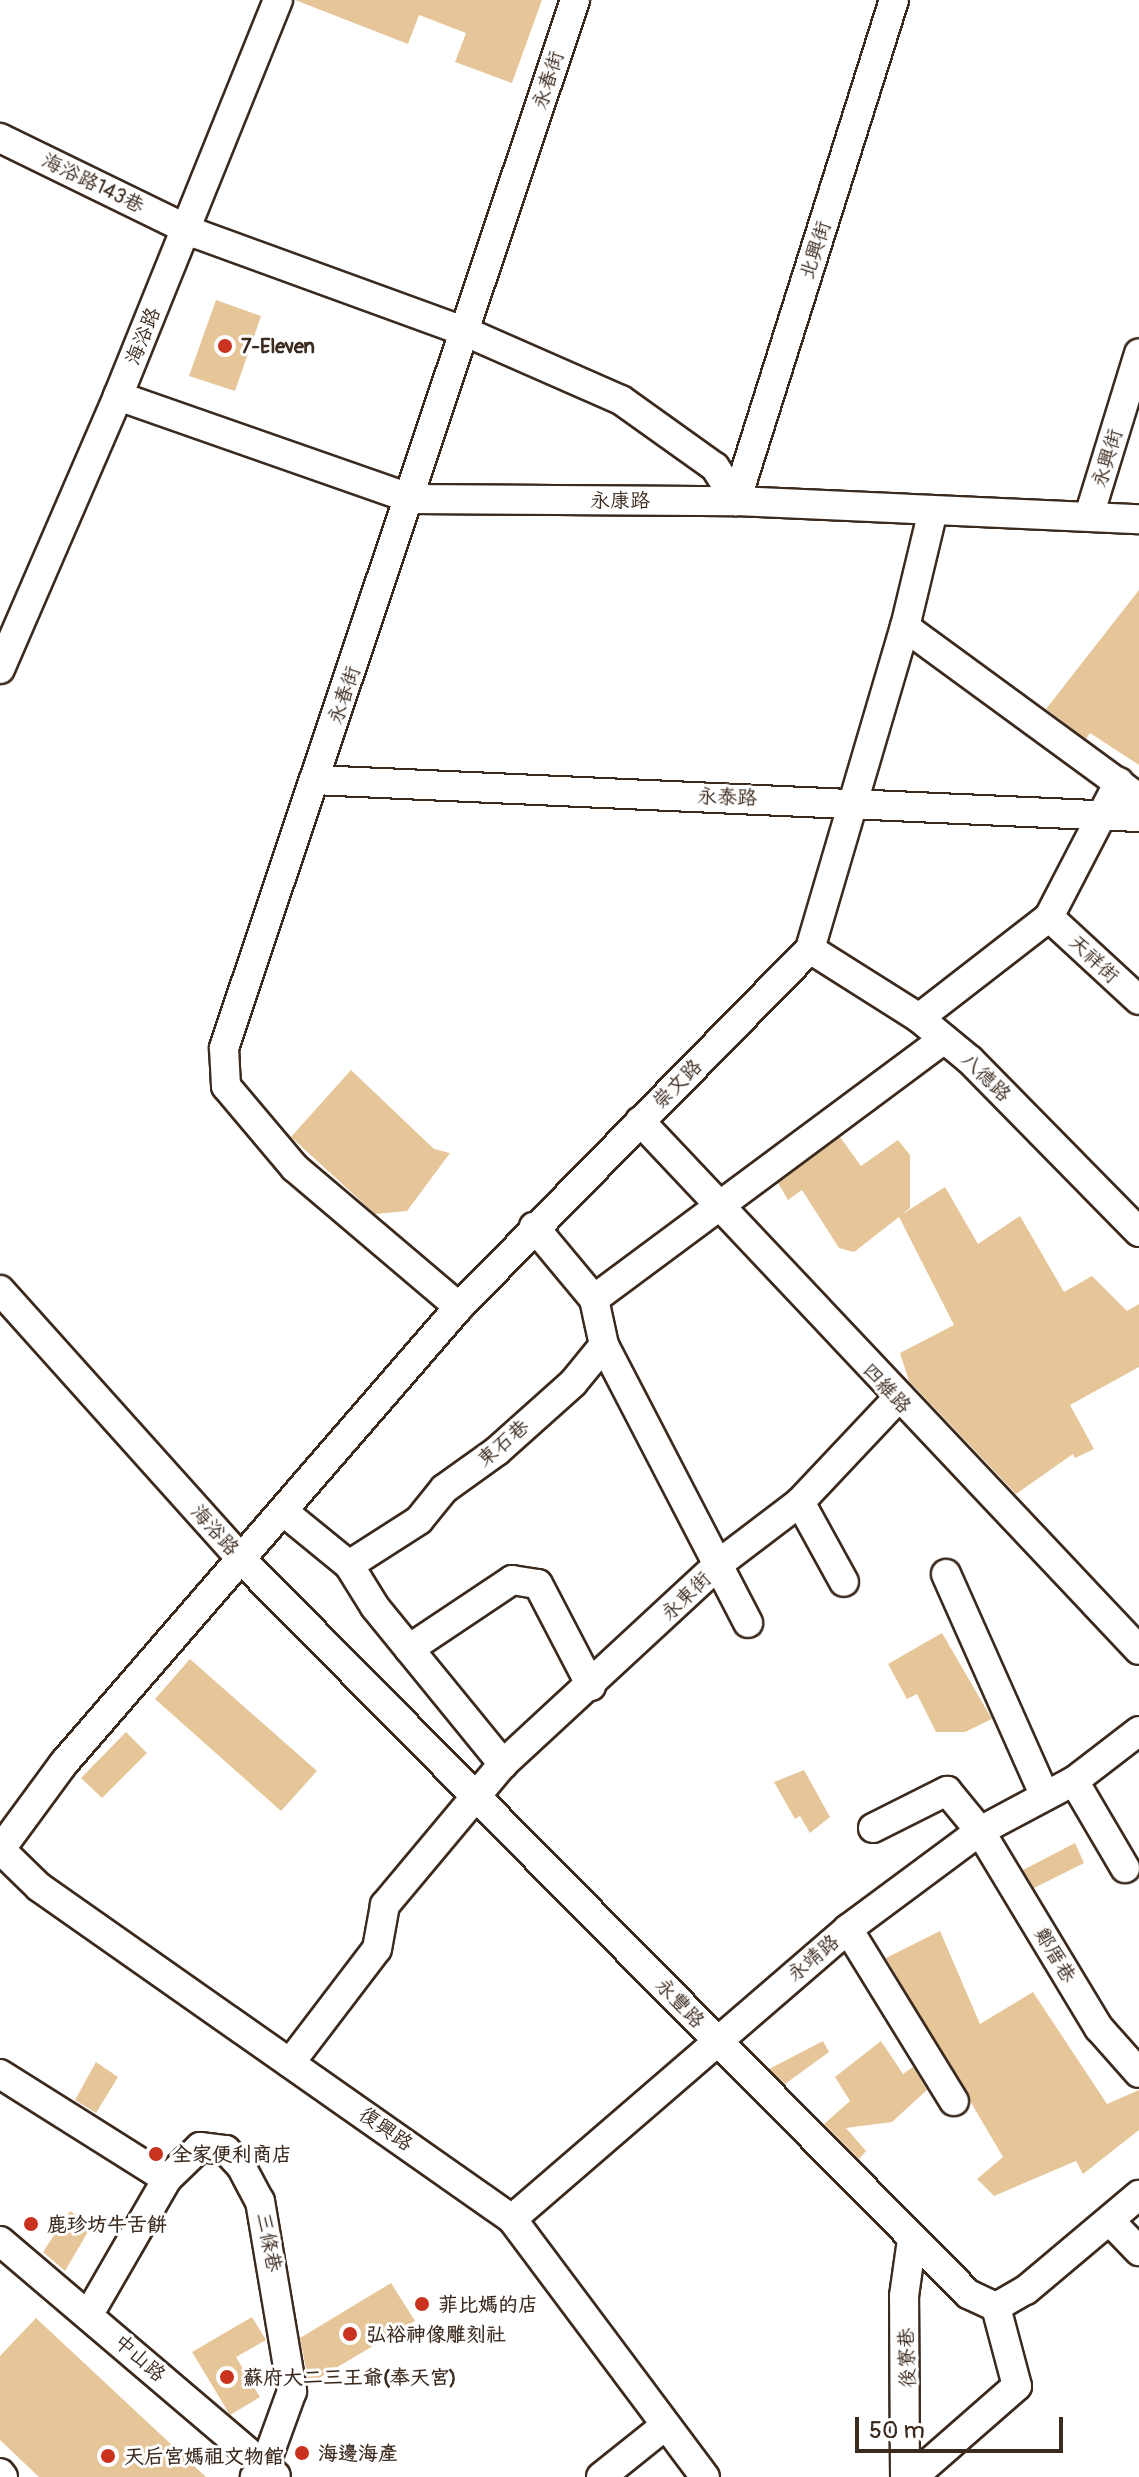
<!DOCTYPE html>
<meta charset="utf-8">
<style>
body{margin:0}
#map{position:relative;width:1139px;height:2477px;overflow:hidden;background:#fff;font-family:Pangolin,"LXGW WenKai TC",sans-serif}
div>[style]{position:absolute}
.building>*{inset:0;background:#e6c698}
.roads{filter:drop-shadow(2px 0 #3b2a1e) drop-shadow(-2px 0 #3b2a1e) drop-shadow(0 2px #3b2a1e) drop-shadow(0 -2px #3b2a1e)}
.minor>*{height:28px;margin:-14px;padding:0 14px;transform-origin:14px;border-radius:14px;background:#fff}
.dots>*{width:22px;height:22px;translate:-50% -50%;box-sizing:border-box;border:4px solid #fff;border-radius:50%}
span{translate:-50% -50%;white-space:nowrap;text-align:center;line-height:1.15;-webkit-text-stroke:6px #fff;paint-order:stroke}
.street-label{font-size:20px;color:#3b2a1e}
.poi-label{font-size:20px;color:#3b2a1e;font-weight:700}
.left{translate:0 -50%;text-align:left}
.scale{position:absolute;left:855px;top:2417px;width:208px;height:36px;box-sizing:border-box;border:4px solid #3b2a1e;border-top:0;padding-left:10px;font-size:24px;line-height:28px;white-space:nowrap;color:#3b2a1e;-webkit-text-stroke:6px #fff;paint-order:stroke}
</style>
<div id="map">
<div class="building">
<i style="clip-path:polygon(295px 0,542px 0,512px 83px,455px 62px,466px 33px,419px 15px,408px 44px)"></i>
<i style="clip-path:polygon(216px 300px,261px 316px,235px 391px,189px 376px)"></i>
<i style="clip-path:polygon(1139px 590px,1139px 765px,1090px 733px,1086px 739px,1046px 709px)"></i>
<i style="clip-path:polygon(351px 1070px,434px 1149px,450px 1153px,407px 1211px,375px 1214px,291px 1137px)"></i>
<i style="clip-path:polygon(840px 1137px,861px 1166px,898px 1140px,910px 1155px,910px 1208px,901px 1215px,945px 1187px,978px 1244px,1020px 1216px,1064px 1292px,1092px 1276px,1127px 1311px,1139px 1304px,1139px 1367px,1070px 1405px,1094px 1449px,1075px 1458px,1073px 1454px,1016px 1494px,909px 1381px,900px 1353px,954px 1325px,899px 1217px,854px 1252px,839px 1248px,802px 1190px,788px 1200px,778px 1183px)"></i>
<i style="clip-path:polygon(942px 1633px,992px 1719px,965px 1732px,936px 1732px,917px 1694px,907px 1699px,888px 1664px)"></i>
<i style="clip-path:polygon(190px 1659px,317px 1771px,281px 1811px,155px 1699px)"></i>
<i style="clip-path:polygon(126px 1732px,147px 1753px,102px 1798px,81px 1778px)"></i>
<i style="clip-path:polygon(804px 1770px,830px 1817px,810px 1833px,800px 1816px,795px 1819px,774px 1782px)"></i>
<i style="clip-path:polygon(1075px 1843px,1084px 1863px,1034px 1888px,1023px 1870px)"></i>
<i style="clip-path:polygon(940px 1931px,980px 2024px,1033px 1992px,1107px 2104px,1139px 2090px,1139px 2130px,1083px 2174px,1076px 2161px,994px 2196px,977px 2179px,1003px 2157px,886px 1958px)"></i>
<i style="clip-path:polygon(823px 2041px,829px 2052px,785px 2084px,769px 2069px)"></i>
<i style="clip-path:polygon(881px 2041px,903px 2074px,913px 2067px,927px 2090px,892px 2122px,846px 2128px,866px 2151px,859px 2159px,824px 2124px,850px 2101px,835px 2077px)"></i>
<i style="clip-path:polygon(96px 2062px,118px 2077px,96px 2113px,75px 2100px)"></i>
<i style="clip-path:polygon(70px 2211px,92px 2225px,65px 2271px,43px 2252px)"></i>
<i style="clip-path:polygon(391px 2283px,415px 2321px,309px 2384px,300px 2338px)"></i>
<i style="clip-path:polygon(252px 2317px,266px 2340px,236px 2357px,260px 2397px,230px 2415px,192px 2352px)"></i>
<i style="clip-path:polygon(36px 2318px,206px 2477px,39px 2477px,0 2440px,0 2356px)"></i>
</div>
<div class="roads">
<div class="minor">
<i style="left:0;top:138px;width:219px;rotate:26deg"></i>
<i style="left:197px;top:234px;width:286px;rotate:20deg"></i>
<i style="left:466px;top:332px;width:169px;rotate:23.7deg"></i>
<i style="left:621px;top:400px;width:115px;rotate:35.5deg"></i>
<i style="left:715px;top:467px;width:40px;rotate:58deg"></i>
<i style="left:118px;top:396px;width:312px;rotate:19.3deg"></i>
<i style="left:412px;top:499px;width:324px;rotate:0.4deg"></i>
<i style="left:736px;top:501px;width:403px;rotate:2.6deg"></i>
<i style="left:736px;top:501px;width:525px;rotate:-72.5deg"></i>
<i style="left:1089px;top:516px;width:170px;rotate:-72.9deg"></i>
<i style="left:905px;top:627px;width:290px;rotate:36.2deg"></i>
<i style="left:0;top:669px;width:297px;rotate:-66.6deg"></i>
<i style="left:118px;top:396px;width:427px;rotate:-68deg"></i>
<i style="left:314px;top:780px;width:826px;rotate:2.57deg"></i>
<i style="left:1049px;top:917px;width:122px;rotate:42.7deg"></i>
<i style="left:810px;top:949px;width:129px;rotate:32.3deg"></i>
<i style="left:919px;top:1018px;width:66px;rotate:39.5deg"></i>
<i style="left:970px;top:1060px;width:241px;rotate:45.5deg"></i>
<i style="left:919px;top:1018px;width:165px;rotate:-37.8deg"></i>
<i style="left:1049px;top:917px;width:152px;rotate:-62.6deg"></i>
<i style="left:640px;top:1121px;width:727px;rotate:46.67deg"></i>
<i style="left:0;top:1290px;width:364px;rotate:48.1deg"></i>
<i style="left:243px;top:1561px;width:1031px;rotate:45.31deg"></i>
<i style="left:968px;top:2294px;width:31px;rotate:25deg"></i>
<i style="left:996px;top:2307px;width:34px;rotate:-30deg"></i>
<i style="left:1026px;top:2290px;width:148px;rotate:-40.1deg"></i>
<i style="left:594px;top:1299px;width:436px;rotate:-36.6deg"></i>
<i style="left:459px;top:1307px;width:215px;rotate:-139.7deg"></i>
<i style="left:295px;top:1168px;width:107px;rotate:-130.1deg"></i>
<i style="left:226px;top:1086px;width:38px;rotate:-93deg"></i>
<i style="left:224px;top:1048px;width:1105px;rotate:-71.48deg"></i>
<i style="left:604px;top:1345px;width:313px;rotate:62.6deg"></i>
<i style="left:800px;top:1502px;width:91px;rotate:61.2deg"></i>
<i style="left:284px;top:1512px;width:84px;rotate:39.2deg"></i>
<i style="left:349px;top:1565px;width:83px;rotate:-32.7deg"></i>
<i style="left:419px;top:1520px;width:40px;rotate:-51deg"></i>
<i style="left:444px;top:1489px;width:65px;rotate:-35.6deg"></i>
<i style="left:497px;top:1451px;width:102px;rotate:-41.8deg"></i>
<i style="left:573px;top:1383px;width:49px;rotate:-50.8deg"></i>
<i style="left:604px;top:1345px;width:47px;rotate:-102.3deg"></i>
<i style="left:594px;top:1299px;width:94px;rotate:-129.8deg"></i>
<i style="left:349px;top:1565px;width:49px;rotate:58.2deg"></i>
<i style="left:375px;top:1607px;width:203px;rotate:50.8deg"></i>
<i style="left:946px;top:1574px;width:241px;rotate:66deg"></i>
<i style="left:409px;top:1649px;width:124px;rotate:-33.8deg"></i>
<i style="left:512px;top:1580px;width:26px;rotate:9deg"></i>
<i style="left:538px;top:1584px;width:115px;rotate:62.5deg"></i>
<i style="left:1074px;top:1781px;width:101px;rotate:59.6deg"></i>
<i style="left:873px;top:1828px;width:83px;rotate:-26.6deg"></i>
<i style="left:947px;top:1791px;width:52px;rotate:50.5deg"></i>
<i style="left:980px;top:1831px;width:230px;rotate:58.9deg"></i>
<i style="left:1099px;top:2028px;width:60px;rotate:48.4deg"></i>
<i style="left:0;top:1850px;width:108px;rotate:-53.7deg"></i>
<i style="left:64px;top:1763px;width:603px;rotate:-49.1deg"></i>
<i style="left:459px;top:1307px;width:501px;rotate:-45.57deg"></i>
<i style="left:810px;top:949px;width:336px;rotate:-73.6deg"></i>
<i style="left:905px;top:627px;width:120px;rotate:-76.5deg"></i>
<i style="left:1px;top:1850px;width:53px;rotate:44.2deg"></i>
<i style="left:39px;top:1887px;width:578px;rotate:35.07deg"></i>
<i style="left:512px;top:2219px;width:322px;rotate:53.2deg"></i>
<i style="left:848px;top:1929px;width:202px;rotate:58.4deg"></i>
<i style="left:290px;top:2063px;width:143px;rotate:-52.7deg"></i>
<i style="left:377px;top:1949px;width:45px;rotate:-79.7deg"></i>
<i style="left:385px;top:1905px;width:184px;rotate:-50.1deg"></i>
<i style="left:503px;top:1764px;width:296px;rotate:-42.8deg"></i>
<i style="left:720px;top:1563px;width:101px;rotate:-37.3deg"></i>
<i style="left:800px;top:1502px;width:141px;rotate:-46.7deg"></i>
<i style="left:0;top:2074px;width:197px;rotate:32.2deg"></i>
<i style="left:167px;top:2179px;width:46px;rotate:-44.1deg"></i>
<i style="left:200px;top:2147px;width:26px;rotate:7deg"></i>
<i style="left:226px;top:2150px;width:22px;rotate:47deg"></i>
<i style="left:241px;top:2166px;width:40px;rotate:62deg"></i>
<i style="left:260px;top:2201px;width:193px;rotate:80.4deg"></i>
<i style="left:292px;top:2391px;width:79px;rotate:110deg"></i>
<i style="left:265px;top:2465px;width:16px;rotate:130deg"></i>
<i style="left:512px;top:2219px;width:444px;rotate:-40.8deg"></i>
<i style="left:848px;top:1929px;width:164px;rotate:-36.6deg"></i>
<i style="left:980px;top:1831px;width:106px;rotate:-28deg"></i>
<i style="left:1074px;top:1781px;width:82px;rotate:-37.6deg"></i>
<i style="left:1110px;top:2221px;width:42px;rotate:46deg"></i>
<i style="left:0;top:2241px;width:362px;rotate:40.4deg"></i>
<i style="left:89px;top:2314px;width:156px;rotate:-60deg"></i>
<i style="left:0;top:2473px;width:5px;rotate:53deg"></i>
<i style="left:601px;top:2477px;width:83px;rotate:-38.7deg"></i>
<i style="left:905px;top:2477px;width:181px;rotate:-90.3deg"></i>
<i style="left:904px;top:2296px;width:57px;rotate:-81.9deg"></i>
<i style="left:913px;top:2477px;width:138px;rotate:-41.2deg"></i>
<i style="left:1017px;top:2386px;width:82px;rotate:-104.9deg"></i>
</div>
</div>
<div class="dots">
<i style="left:225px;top:346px;background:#c8321e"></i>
<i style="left:156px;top:2154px;background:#c8321e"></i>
<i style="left:31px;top:2224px;background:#c8321e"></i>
<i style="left:422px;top:2304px;background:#c8321e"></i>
<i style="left:350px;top:2334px;background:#c8321e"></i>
<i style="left:227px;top:2377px;background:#c8321e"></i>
<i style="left:302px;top:2453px;background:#c8321e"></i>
<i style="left:108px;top:2456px;background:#c8321e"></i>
</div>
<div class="street-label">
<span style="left:548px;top:80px;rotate:-72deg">永春街</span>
<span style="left:93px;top:183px;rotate:26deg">海浴路143巷</span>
<span style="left:815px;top:250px;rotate:-72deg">北興街</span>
<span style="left:143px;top:336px;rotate:-68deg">海浴路</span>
<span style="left:1107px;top:458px;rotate:-73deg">永興街</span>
<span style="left:620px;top:500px">永康路</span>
<span style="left:344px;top:695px;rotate:-71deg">永春街</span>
<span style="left:727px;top:797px;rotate:2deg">永泰路</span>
<span style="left:1094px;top:959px;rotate:43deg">天祥街</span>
<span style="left:986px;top:1077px;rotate:44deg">八德路</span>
<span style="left:677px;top:1084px;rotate:-45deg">崇文路</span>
<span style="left:887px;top:1388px;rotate:47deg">四維路</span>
<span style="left:503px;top:1443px;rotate:-40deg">東石巷</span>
<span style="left:215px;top:1530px;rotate:48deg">海浴路</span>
<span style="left:686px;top:1596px;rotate:-44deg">永東街</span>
<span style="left:1055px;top:1955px;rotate:59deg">鄭厝巷</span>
<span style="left:813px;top:1958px;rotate:-40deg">永靖路</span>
<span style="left:680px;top:2003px;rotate:46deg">永豐路</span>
<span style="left:386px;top:2129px;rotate:35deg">復興路</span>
<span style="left:269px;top:2242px;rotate:79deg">三條巷</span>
<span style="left:140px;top:2358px;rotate:41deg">中山路</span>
<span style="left:907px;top:2358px;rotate:-92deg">後寮巷</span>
</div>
<div class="poi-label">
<span class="left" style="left:241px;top:346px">7-Eleven</span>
<span class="left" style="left:172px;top:2154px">全家便利商店</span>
<span class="left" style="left:47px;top:2224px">鹿珍坊牛舌餅</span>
<span class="left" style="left:438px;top:2304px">菲比媽的店</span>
<span class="left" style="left:366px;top:2334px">弘裕神像雕刻社</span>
<span class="left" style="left:243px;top:2377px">蘇府大二三王爺(奉天宮)</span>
<span class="left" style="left:318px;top:2453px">海邊海產</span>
<span class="left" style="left:124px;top:2456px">天后宮媽祖文物館</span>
</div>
<div class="scale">50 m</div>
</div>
